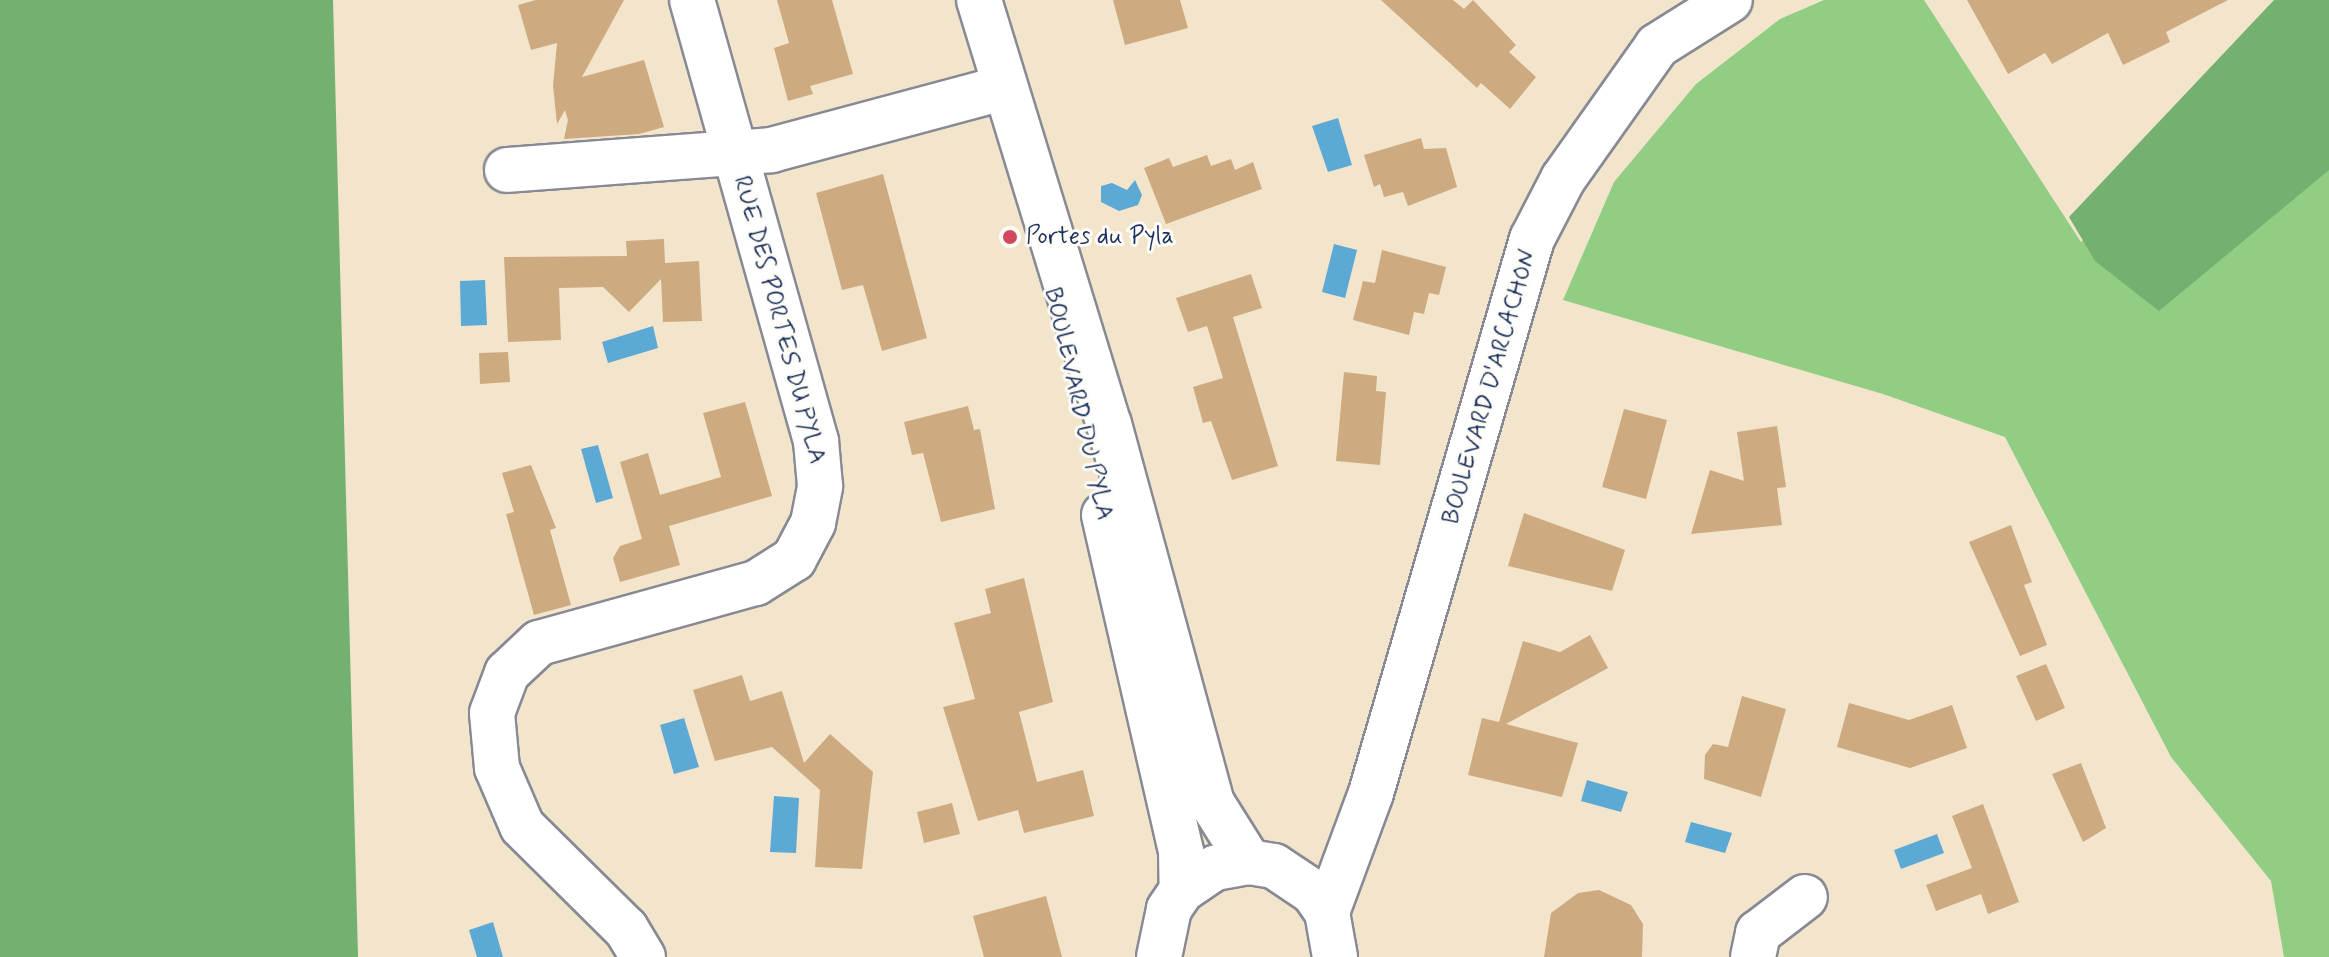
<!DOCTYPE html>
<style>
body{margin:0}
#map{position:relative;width:2329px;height:957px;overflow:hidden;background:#f3e5cb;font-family:Mynerve,sans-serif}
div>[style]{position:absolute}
.green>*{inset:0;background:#91cd82}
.forest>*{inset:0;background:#74b070}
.water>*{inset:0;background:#5ca9d5}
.building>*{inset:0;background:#ceaa80}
.roads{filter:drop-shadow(2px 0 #878a94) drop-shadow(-2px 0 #878a94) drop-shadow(0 2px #878a94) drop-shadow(0 -2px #878a94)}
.minor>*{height:44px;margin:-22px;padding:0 22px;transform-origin:22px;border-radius:22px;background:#fff}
.major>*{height:44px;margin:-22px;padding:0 22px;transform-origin:22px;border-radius:22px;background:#fff}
.dots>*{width:22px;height:22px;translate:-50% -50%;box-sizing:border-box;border:4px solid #fdfcf7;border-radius:50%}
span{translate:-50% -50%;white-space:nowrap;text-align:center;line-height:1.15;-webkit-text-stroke:6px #fdfcf7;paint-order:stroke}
.poi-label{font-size:24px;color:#1b2f5e}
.left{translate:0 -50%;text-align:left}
.street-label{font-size:24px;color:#1b2f5e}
</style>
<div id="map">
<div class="green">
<i style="clip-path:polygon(1824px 0,1924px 0,2081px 242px,2212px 124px,2329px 58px,2329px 957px,2284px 957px,2271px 881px,2171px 757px,2005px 437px,1883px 394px,1563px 300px,1614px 182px,1696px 84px,1780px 19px)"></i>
</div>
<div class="forest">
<i style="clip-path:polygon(0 0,333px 0,358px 957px,0 957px)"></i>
<i style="clip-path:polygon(2274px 0,2329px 0,2329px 170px,2159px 311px,2095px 261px,2069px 217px)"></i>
</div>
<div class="water">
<i style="clip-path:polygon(1338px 118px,1352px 165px,1328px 172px,1312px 126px)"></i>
<i style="clip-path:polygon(1135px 180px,1142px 195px,1138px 205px,1119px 211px,1101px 202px,1101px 186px,1112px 183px,1127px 190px)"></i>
<i style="clip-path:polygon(1334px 244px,1357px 250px,1345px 298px,1322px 292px)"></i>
<i style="clip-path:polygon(485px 280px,487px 325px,461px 326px,460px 281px)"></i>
<i style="clip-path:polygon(653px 326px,658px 348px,608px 363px,602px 342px)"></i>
<i style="clip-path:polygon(598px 445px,613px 498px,596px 503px,581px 449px)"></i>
<i style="clip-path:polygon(684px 718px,699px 767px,674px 774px,660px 725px)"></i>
<i style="clip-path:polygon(1587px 780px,1628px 792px,1621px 812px,1581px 801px)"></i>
<i style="clip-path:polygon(774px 796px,799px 798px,796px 853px,770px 852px)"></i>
<i style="clip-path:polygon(1691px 822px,1732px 833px,1725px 853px,1685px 842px)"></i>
<i style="clip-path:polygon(1937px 834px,1944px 853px,1901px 869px,1894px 850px)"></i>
<i style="clip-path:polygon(493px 922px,503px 957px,477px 957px,469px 930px)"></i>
</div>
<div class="building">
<i style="clip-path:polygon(536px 0,624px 0,582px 77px,644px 60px,664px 127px,639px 134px,564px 139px,568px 120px,565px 110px,557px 124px,553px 86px,557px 43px,531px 50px,518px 5px)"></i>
<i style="clip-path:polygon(777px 0,832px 0,853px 74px,810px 86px,813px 94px,788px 101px,774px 48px,789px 43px)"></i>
<i style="clip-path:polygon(1113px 0,1180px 0,1188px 28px,1125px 45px)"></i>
<i style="clip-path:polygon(1381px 0,1453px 0,1464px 9px,1473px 0,1516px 45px,1509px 52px,1536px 77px,1510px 109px,1481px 83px,1477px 88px)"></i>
<i style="clip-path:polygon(1967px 0,2228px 0,2166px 32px,2170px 42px,2123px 65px,2108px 33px,2052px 64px,2045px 53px,2008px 74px)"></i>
<i style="clip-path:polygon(1421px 138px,1424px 149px,1446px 148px,1457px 187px,1408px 206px,1403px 192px,1384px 197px,1380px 184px,1374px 187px,1364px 155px)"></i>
<i style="clip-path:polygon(1207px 155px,1211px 166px,1231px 159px,1235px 170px,1253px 162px,1262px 189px,1166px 224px,1144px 168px,1169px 158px,1173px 167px)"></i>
<i style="clip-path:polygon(883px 174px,927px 338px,882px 351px,863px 285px,842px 290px,816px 193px)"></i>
<i style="clip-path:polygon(664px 239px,665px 263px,699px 261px,702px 321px,663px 322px,661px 279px,629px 312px,603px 287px,559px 288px,561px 340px,508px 342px,504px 257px,627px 256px,626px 241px)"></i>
<i style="clip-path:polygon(1382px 250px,1446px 267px,1439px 295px,1429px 293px,1424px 314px,1414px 312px,1409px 335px,1353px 320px,1363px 281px,1375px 283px)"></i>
<i style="clip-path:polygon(1251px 274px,1262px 308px,1233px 317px,1278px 466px,1232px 480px,1211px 421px,1203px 423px,1193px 387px,1223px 378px,1207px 326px,1188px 332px,1176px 298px)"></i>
<i style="clip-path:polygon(508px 352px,510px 382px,480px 384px,479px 353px)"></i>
<i style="clip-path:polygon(1344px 372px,1377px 376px,1376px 391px,1386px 392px,1380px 465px,1336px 461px)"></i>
<i style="clip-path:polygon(745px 402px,772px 496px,669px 526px,680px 565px,620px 582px,613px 558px,620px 546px,642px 539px,620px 462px,648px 453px,660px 495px,721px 477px,703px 413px)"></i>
<i style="clip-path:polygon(968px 406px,974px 430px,980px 429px,995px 509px,941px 522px,923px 453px,912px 455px,904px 422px)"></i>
<i style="clip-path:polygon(1624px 409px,1667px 420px,1646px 499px,1602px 487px)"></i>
<i style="clip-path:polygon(1777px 426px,1786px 487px,1777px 488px,1782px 525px,1691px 534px,1710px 470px,1744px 481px,1737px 432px)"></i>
<i style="clip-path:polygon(531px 465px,556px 528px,550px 530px,571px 605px,534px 615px,506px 514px,514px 512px,502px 473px)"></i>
<i style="clip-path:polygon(1524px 513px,1625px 550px,1612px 591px,1508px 566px)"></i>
<i style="clip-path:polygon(2011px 525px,2032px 582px,2024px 585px,2047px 645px,2020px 656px,1969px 542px)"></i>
<i style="clip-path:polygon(1024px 578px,1053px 702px,1019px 712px,1037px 782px,1083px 770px,1094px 816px,1024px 833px,1018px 810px,978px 821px,943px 707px,975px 699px,954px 623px,991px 613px,985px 589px)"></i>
<i style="clip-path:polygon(1590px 635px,1608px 668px,1506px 724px,1578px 743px,1562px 797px,1468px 775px,1482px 718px,1499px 722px,1523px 641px,1560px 652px)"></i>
<i style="clip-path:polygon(2046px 664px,2065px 708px,2036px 721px,2016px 676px)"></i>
<i style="clip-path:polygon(742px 675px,750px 701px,782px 691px,804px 763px,830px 734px,873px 772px,862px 869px,815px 867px,820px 790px,772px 747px,715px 761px,693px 690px)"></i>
<i style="clip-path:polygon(1742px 696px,1786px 709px,1761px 797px,1704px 779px,1705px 755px,1713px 744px,1728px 747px)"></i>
<i style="clip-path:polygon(1849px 703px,1909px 720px,1952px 705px,1967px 748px,1910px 768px,1837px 747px)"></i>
<i style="clip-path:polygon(2081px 763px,2106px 828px,2083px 842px,2052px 774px)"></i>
<i style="clip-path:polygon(952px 803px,960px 834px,924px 843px,917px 812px)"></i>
<i style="clip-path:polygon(1983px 804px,2019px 902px,1988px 914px,1981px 894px,1936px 911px,1926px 885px,1972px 868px,1952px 816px)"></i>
<i style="clip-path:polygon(1599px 890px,1631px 905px,1643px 924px,1642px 957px,1544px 957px,1551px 913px,1578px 893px)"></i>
<i style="clip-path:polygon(1046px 896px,1062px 957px,984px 957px,973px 916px)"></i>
</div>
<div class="roads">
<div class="minor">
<i style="left:507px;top:170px;width:265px;rotate:-4.3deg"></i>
<i style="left:771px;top:150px;width:240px;rotate:-15deg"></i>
<i style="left:643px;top:957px;width:33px;rotate:-121deg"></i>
<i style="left:626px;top:929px;width:146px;rotate:-135.3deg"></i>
<i style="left:522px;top:826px;width:63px;rotate:-113.3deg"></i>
<i style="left:497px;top:768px;width:55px;rotate:-95.2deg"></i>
<i style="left:492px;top:713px;width:43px;rotate:-69.4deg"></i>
<i style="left:507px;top:673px;width:44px;rotate:-43.2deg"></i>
<i style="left:539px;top:643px;width:225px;rotate:-15.5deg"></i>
<i style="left:756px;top:583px;width:45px;rotate:-32.3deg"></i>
<i style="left:794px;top:559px;width:41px;rotate:-62.2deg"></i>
<i style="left:813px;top:523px;width:38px;rotate:-79deg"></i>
<i style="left:820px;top:486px;width:45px;rotate:-95.1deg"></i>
<i style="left:816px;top:441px;width:458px;rotate:-105.7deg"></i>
<i style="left:1753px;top:957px;width:25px;rotate:-78deg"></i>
<i style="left:1758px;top:933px;width:59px;rotate:-37.5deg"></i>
</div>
<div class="major">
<i style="left:979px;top:0;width:443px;rotate:73deg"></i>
<i style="left:1109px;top:424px;width:393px;rotate:74.8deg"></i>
<i style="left:1212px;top:803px;width:70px;rotate:57.9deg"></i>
<i style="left:1104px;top:515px;width:345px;rotate:77.1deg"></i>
<i style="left:1181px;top:851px;width:39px;rotate:89deg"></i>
<i style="left:1327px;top:912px;width:127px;rotate:-69.7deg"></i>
<i style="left:1371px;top:793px;width:577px;rotate:-73.8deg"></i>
<i style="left:1532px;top:239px;width:68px;rotate:-62.7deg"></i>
<i style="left:1563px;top:179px;width:163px;rotate:-54.7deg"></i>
<i style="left:1657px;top:46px;width:86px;rotate:-32.2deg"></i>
<i style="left:1159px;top:957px;width:49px;rotate:-78.2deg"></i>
<i style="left:1169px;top:909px;width:23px;rotate:-56deg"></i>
<i style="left:1182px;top:890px;width:40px;rotate:-34deg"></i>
<i style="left:1215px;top:868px;width:35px;rotate:-10deg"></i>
<i style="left:1249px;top:862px;width:25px;rotate:9deg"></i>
<i style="left:1274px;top:866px;width:47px;rotate:33.7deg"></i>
<i style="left:1313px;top:892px;width:24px;rotate:55deg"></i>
<i style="left:1327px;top:912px;width:46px;rotate:79.9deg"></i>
</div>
</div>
<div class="dots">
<i style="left:1010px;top:237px;background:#d1495b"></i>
</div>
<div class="poi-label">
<span class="left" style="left:1026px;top:237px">Portes du Pyla</span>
</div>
<div class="street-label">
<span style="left:779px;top:320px;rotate:75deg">RUE DES PORTES DU PYLA</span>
<span style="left:1490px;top:387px;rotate:-74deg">BOULEVARD D'ARCACHON</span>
<span style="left:1078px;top:404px;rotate:77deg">BOULEVARD DU PYLA</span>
</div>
</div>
